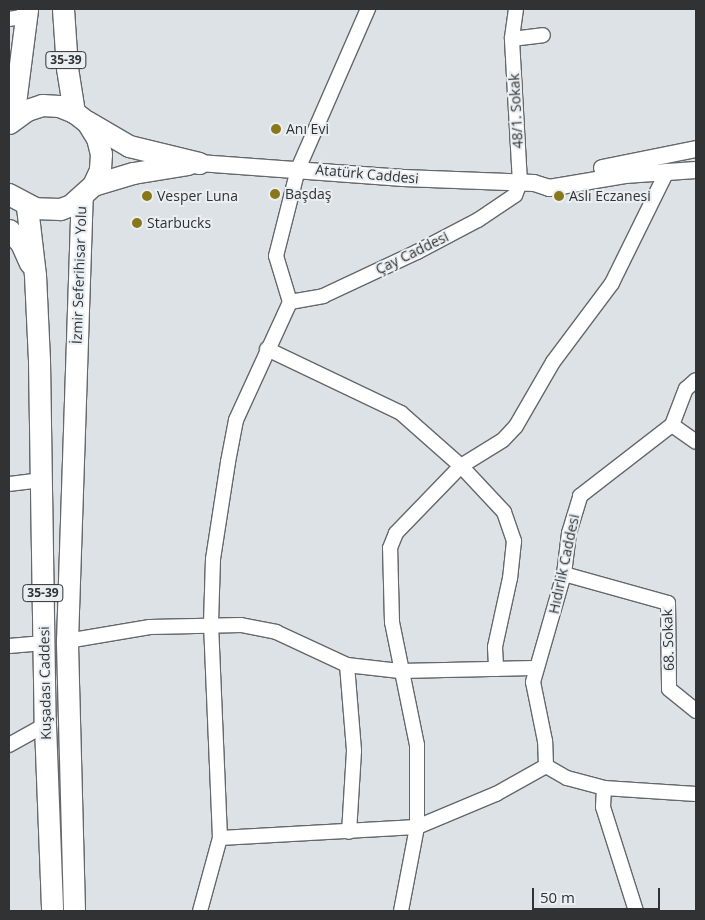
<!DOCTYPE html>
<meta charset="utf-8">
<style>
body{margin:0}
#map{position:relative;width:705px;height:920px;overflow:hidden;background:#dde2e6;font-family:"Open Sans",sans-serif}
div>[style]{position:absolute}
.roads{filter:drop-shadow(1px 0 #64686c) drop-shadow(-1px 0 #64686c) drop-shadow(0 1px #64686c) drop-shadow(0 -1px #64686c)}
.minor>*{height:14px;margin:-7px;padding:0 7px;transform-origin:7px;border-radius:7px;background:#fff}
.tertiary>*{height:16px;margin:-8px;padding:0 8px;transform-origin:8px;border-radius:8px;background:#fff}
.primary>*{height:21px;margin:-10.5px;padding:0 10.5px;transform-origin:10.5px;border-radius:10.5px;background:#fff}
.dots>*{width:14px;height:14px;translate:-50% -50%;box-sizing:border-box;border:2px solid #eaeff3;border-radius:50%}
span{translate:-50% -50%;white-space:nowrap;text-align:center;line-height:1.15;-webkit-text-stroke:4px #eaeff3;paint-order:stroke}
.shield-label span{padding:1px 4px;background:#eaeff3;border:1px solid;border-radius:4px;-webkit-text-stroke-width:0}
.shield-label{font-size:12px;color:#303234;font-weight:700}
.street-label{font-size:14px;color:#303234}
.poi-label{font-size:14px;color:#303234}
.left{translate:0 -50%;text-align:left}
.frame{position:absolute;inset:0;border:10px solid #303234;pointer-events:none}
.scale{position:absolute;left:532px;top:888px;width:128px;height:22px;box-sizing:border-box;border:2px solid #303234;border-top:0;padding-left:6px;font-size:15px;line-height:18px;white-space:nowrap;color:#303234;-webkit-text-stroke:4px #eaeff3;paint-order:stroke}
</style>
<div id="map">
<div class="roads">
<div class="minor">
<i style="left:516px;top:9px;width:30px;rotate:98deg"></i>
<i style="left:512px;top:39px;width:31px;rotate:-7deg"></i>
<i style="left:9px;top:19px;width:18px;rotate:-9deg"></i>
<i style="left:290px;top:302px;width:34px;rotate:-10deg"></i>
<i style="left:323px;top:296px;width:104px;rotate:-25.1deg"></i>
<i style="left:417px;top:252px;width:69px;rotate:-27.7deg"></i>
<i style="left:478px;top:220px;width:45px;rotate:-34deg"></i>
<i style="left:515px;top:195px;width:13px;rotate:-67deg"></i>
<i style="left:520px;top:183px;width:144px;rotate:-93.2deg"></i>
<i style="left:267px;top:349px;width:148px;rotate:25.5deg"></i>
<i style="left:401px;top:413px;width:80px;rotate:41.5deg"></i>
<i style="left:461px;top:466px;width:63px;rotate:46.9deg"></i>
<i style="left:504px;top:512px;width:31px;rotate:71deg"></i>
<i style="left:514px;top:541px;width:37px;rotate:96deg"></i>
<i style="left:510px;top:578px;width:71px;rotate:102.3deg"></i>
<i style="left:495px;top:647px;width:22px;rotate:87deg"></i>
<i style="left:672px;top:425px;width:29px;rotate:35deg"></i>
<i style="left:9px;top:484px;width:32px;rotate:-7deg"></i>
<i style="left:564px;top:574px;width:108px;rotate:15.6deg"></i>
<i style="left:668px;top:603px;width:86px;rotate:89.3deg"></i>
<i style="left:669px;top:689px;width:35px;rotate:39deg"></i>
<i style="left:67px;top:641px;width:84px;rotate:-9.6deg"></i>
<i style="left:150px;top:627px;width:91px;rotate:-1.3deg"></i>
<i style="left:241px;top:625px;width:36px;rotate:11deg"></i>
<i style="left:276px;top:632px;width:78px;rotate:24.9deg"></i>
<i style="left:347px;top:665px;width:53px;rotate:6.5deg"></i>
<i style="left:400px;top:671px;width:135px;rotate:-1.3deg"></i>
<i style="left:9px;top:646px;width:35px;rotate:-5deg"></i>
<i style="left:347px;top:665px;width:86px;rotate:85.3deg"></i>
<i style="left:354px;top:751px;width:81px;rotate:93.5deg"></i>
<i style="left:9px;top:745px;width:41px;rotate:-29.1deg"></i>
<i style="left:546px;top:766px;width:25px;rotate:-92deg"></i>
<i style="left:545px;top:741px;width:60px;rotate:-101.5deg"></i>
<i style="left:533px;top:682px;width:112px;rotate:-74deg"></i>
<i style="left:564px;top:574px;width:41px;rotate:-83deg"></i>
<i style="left:569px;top:533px;width:39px;rotate:-73deg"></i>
<i style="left:580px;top:496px;width:116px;rotate:-37.7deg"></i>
<i style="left:672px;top:425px;width:39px;rotate:-69deg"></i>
<i style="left:686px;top:389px;width:13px;rotate:-42deg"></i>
<i style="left:546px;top:766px;width:24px;rotate:30deg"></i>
<i style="left:567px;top:778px;width:38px;rotate:15deg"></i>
<i style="left:604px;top:788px;width:92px;rotate:3.7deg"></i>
<i style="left:604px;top:788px;width:19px;rotate:93deg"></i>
<i style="left:603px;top:807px;width:109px;rotate:72.4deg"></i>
<i style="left:220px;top:838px;width:197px;rotate:-3.2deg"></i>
<i style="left:417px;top:827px;width:86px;rotate:-22.7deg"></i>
<i style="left:496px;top:794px;width:57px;rotate:-29.2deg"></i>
<i style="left:200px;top:911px;width:76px;rotate:-74.7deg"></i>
<i style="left:220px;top:838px;width:215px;rotate:-92.4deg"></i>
<i style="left:211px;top:623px;width:64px;rotate:-88.2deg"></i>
<i style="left:213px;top:559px;width:98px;rotate:-81.2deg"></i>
<i style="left:228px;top:462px;width:43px;rotate:-79.2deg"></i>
<i style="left:236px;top:420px;width:130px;rotate:-65.4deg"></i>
<i style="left:290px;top:302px;width:48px;rotate:-106.9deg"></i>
<i style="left:276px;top:256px;width:90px;rotate:-75.8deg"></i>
<i style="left:298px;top:169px;width:175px;rotate:-66.4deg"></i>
<i style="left:401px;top:911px;width:86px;rotate:-79.2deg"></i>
<i style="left:417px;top:827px;width:82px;rotate:-90deg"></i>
<i style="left:417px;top:745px;width:126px;rotate:-101.5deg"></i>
<i style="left:392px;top:622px;width:74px;rotate:-91.5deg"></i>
<i style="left:390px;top:548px;width:16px;rotate:-68deg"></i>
<i style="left:396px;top:533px;width:93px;rotate:-45.9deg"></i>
<i style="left:461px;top:466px;width:49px;rotate:-31.8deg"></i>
<i style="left:503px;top:440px;width:19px;rotate:-47deg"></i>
<i style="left:516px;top:426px;width:74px;rotate:-60deg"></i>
<i style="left:553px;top:362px;width:99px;rotate:-53.2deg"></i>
<i style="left:612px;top:283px;width:125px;rotate:-63.8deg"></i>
</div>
<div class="tertiary">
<i style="left:199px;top:163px;width:205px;rotate:4.2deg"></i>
<i style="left:403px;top:178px;width:131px;rotate:2.2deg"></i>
<i style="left:534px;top:183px;width:16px;rotate:18deg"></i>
<i style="left:549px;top:188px;width:77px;rotate:-9.7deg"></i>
<i style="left:625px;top:175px;width:71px;rotate:-4deg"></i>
<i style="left:602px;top:168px;width:96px;rotate:-11.4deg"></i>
</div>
<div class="primary">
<i style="left:63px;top:9px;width:59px;rotate:86.1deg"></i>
<i style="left:67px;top:68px;width:45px;rotate:81deg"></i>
<i style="left:13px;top:119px;width:111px;rotate:-82.7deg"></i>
<i style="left:88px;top:122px;width:48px;rotate:30.3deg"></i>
<i style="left:129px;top:146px;width:72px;rotate:13.7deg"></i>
<i style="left:9px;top:123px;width:22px;rotate:-36deg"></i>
<i style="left:27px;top:110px;width:16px;rotate:-18deg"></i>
<i style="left:42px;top:105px;width:17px;rotate:3deg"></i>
<i style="left:59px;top:106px;width:16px;rotate:22deg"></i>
<i style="left:74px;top:112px;width:16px;rotate:38deg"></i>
<i style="left:87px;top:122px;width:19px;rotate:58deg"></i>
<i style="left:97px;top:138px;width:16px;rotate:76deg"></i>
<i style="left:101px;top:154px;width:16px;rotate:94deg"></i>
<i style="left:100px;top:170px;width:17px;rotate:115deg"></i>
<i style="left:93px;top:185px;width:30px;rotate:138deg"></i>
<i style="left:71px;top:205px;width:12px;rotate:160deg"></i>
<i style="left:60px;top:209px;width:25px;rotate:-178deg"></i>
<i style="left:35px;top:208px;width:30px;rotate:-152deg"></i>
<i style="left:93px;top:185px;width:42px;rotate:-16.7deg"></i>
<i style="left:133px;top:173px;width:56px;rotate:-9.3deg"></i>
<i style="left:27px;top:207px;width:68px;rotate:83.3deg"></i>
<i style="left:35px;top:275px;width:86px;rotate:87.3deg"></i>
<i style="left:39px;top:361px;width:364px;rotate:89.1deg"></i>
<i style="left:45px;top:725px;width:186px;rotate:87.8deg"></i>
<i style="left:9px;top:230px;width:18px;rotate:47deg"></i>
<i style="left:21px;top:243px;width:22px;rotate:66deg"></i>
<i style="left:74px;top:911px;width:270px;rotate:-91.5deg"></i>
<i style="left:67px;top:641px;width:443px;rotate:-88.1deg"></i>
</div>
</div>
<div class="dots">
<i style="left:276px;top:129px;background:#89771b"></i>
<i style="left:275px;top:194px;background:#89771b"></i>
<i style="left:147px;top:196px;background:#89771b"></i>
<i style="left:559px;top:196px;background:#89771b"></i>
<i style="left:137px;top:223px;background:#89771b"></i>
</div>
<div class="shield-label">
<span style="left:66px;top:60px">35-39</span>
<span style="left:43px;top:593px">35-39</span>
</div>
<div class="street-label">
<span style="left:516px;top:111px;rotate:-93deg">48/1. Sokak</span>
<span style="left:367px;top:174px;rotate:5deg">Atatürk Caddesi</span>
<span style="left:412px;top:253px;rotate:-26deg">Çay Caddesi</span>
<span style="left:79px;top:275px;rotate:-88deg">İzmir Seferihisar Yolu</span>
<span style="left:564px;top:564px;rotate:-78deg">Hıdırlık Caddesi</span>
<span style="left:668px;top:640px;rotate:-92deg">68. Sokak</span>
<span style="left:45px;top:683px;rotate:-91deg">Kuşadası Caddesi</span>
</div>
<div class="poi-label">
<span class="left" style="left:286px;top:129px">Anı Evi</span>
<span class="left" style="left:285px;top:194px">Başdaş</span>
<span class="left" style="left:157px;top:196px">Vesper Luna</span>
<span class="left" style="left:569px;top:196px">Aslı Eczanesi</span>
<span class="left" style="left:147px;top:223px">Starbucks</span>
</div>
<div class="frame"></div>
<div class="scale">50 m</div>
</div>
